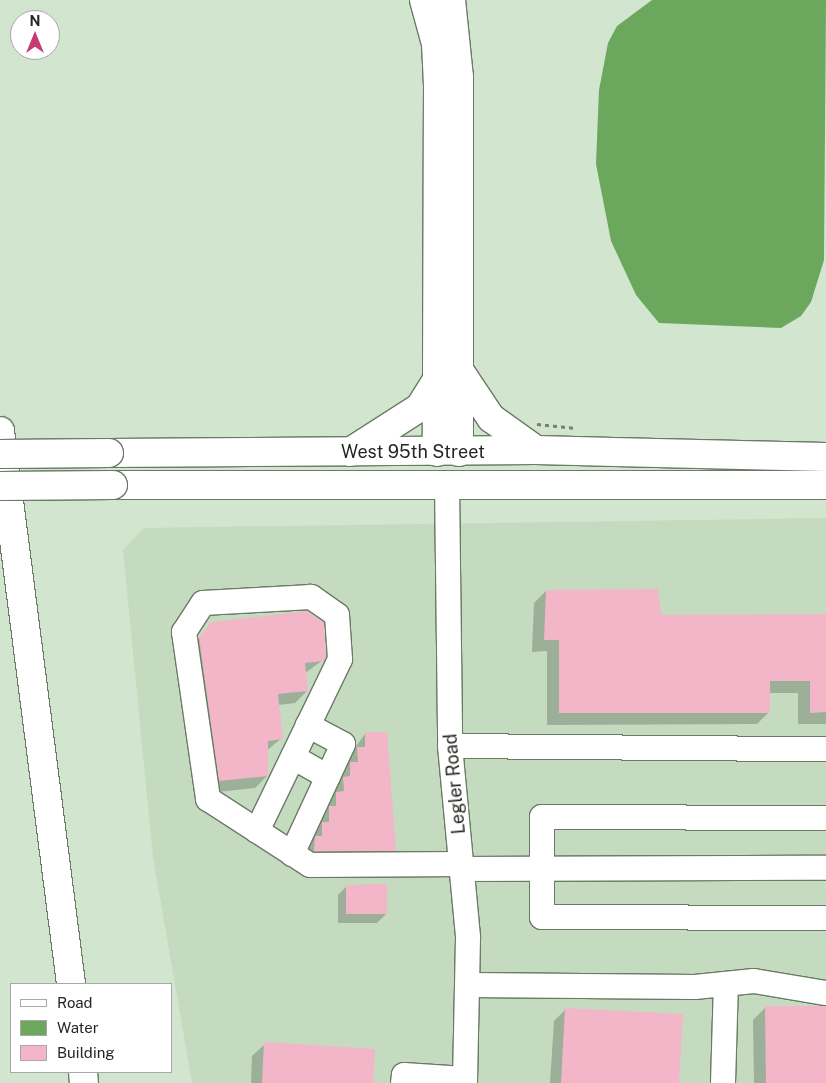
<!DOCTYPE html>
<style>
body{margin:0}
#map{position:relative;width:826px;height:1083px;overflow:hidden;background:#d2e5ce;font-family:"Public Sans",sans-serif}
div>[style]{position:absolute}
.built>*{inset:0;background:#c4dbbf}
.water>*{inset:0;background:#6ba85d}
.shadow>*{inset:0;background:#0003}
.building>*{inset:0;background:#f3b6c9}
.path>*{height:3px;margin-top:-1.5px;transform-origin:0;background:repeating-linear-gradient(90deg,#748071 0 4px,transparent 0 8px)}
.roads{filter:drop-shadow(1px 0 #6a7a66) drop-shadow(-1px 0 #6a7a66) drop-shadow(0 1px #6a7a66) drop-shadow(0 -1px #6a7a66)}
.minor>*{height:24px;margin:-12px;padding:0 12px;transform-origin:12px;border-radius:12px;background:#fff}
.major>*{height:28px;margin:-14px;padding:0 14px;transform-origin:14px;border-radius:14px;background:#fff}
.highway>*{height:28px;margin:-14px;padding:0 14px;transform-origin:14px;border-radius:14px;background:#fff}
.bridges{filter:drop-shadow(1px 0 #6a7a66) drop-shadow(-1px 0 #6a7a66) drop-shadow(0 1px #6a7a66) drop-shadow(0 -1px #6a7a66)}
.major-bridge>*{height:28px;margin:-14px;padding:0 14px;transform-origin:14px;border-radius:14px;background:#fff}
span{translate:-50% -50%;white-space:nowrap;text-align:center;line-height:1.15;-webkit-text-stroke:4.5px #fff;paint-order:stroke}
.street-label{font-size:18px;color:#21281f}
.legend{position:absolute;left:10px;top:983px;width:162px;height:90px;box-sizing:border-box;background:#fff;border:1px solid #a6a9a5;margin:0;padding:6px 9px;list-style:none;font-size:15px;color:#21281f}
.legend li{display:flex;align-items:center;gap:10px;height:25px}
.legend b{width:25px;border:1px solid #a6a9a5}
.north{position:absolute;left:10px;top:10px;width:50px;height:50px;box-sizing:border-box;background:#fff;border:1px solid #a6a9a5;border-radius:50%;rotate:0deg;font-size:14px;font-weight:700;line-height:20px;text-align:center;color:#21281f}
.north::after{content:'';display:block;margin:auto;width:18px;height:22px;background:#c43b75;clip-path:polygon(50% 0,100% 100%,50% 72%,0 100%)}
</style>
<div id="map">
<div class="built">
<i style="clip-path:polygon(826px 518px,826px 1083px,192px 1083px,153px 857px,123px 550px,144px 528px)"></i>
</div>
<div class="water">
<i style="clip-path:polygon(652px 0,826px 0,824px 260px,811px 302px,801px 316px,781px 328px,659px 323px,636px 295px,611px 241px,596px 164px,599px 90px,608px 43px,617px 26px)"></i>
</div>
<div class="shadow">
<i style="clip-path:polygon(546px 591px,660px 616px,826px 616px,826px 724px,798px 724px,798px 693px,769px 693px,769px 712px,757px 724px,547px 725px,547px 651px,532px 652px,534px 603px)"></i>
<i style="clip-path:polygon(212px 623px,323px 660px,305px 673px,307px 691px,295px 703px,278px 705px,282px 738px,266px 751px,267px 776px,255px 788px,207px 793px,188px 651px)"></i>
<i style="clip-path:polygon(365px 734px,395px 850px,383px 862px,303px 863px,304px 850px,345px 761px)"></i>
<i style="clip-path:polygon(347px 886px,386px 914px,377px 923px,338px 923px,338px 895px)"></i>
<i style="clip-path:polygon(766px 1007px,826px 1010px,826px 1083px,754px 1083px,753px 1020px)"></i>
<i style="clip-path:polygon(566px 1009px,678px 1083px,550px 1083px,554px 1021px)"></i>
<i style="clip-path:polygon(265px 1044px,371px 1083px,251px 1083px,252px 1056px)"></i>
</div>
<div class="building">
<i style="clip-path:polygon(658px 589px,661px 615px,826px 614px,826px 712px,810px 713px,810px 681px,770px 681px,770px 713px,559px 713px,559px 640px,544px 640px,546px 590px)"></i>
<i style="clip-path:polygon(307px 611px,324px 623px,326px 656px,324px 661px,305px 663px,308px 691px,278px 694px,283px 739px,268px 741px,268px 776px,219px 781px,199px 637px,212px 622px)"></i>
<i style="clip-path:polygon(365px 732px,387px 732px,396px 851px,314px 851px,315px 836px,322px 836px,322px 822px,329px 822px,329px 806px,336px 806px,336px 792px,344px 791px,343px 777px,350px 776px,350px 762px,358px 762px,357px 747px,365px 747px)"></i>
<i style="clip-path:polygon(387px 884px,387px 914px,346px 914px,346px 885px)"></i>
<i style="clip-path:polygon(765px 1006px,826px 1006px,826px 1083px,766px 1083px)"></i>
<i style="clip-path:polygon(565px 1008px,683px 1014px,679px 1083px,561px 1083px)"></i>
<i style="clip-path:polygon(264px 1042px,375px 1049px,373px 1083px,262px 1083px)"></i>
</div>
<div class="path">
<i style="left:537px;top:424px;width:39px;rotate:6deg"></i>
</div>
<div class="roads">
<div class="minor">
<i style="left:447px;top:484px;width:262px;rotate:89.3deg"></i>
<i style="left:450px;top:746px;width:193px;rotate:84.6deg"></i>
<i style="left:468px;top:938px;width:145px;rotate:91.2deg"></i>
<i style="left:450px;top:746px;width:376px;rotate:0.5deg"></i>
<i style="left:293px;top:757px;width:40px;rotate:29.7deg"></i>
<i style="left:826px;top:818px;width:284px;rotate:-179.8deg"></i>
<i style="left:542px;top:817px;width:100px;rotate:90deg"></i>
<i style="left:542px;top:917px;width:284px;rotate:0.2deg"></i>
<i style="left:257px;top:831px;width:191px;rotate:-64.2deg"></i>
<i style="left:340px;top:659px;width:44px;rotate:-93.9deg"></i>
<i style="left:337px;top:615px;width:32px;rotate:-145deg"></i>
<i style="left:311px;top:597px;width:108px;rotate:176.8deg"></i>
<i style="left:203px;top:603px;width:35px;rotate:123deg"></i>
<i style="left:184px;top:632px;width:169px;rotate:81.8deg"></i>
<i style="left:208px;top:799px;width:121px;rotate:32.9deg"></i>
<i style="left:310px;top:865px;width:152px;rotate:-0.4deg"></i>
<i style="left:292px;top:854px;width:121px;rotate:-65.1deg"></i>
<i style="left:343px;top:744px;width:40px;rotate:-152deg"></i>
<i style="left:463px;top:869px;width:363px;rotate:-0.2deg"></i>
<i style="left:469px;top:985px;width:226px;rotate:0.5deg"></i>
<i style="left:695px;top:987px;width:59px;rotate:-5.8deg"></i>
<i style="left:754px;top:981px;width:73px;rotate:9.5deg"></i>
<i style="left:403px;top:1083px;width:8px;rotate:-83deg"></i>
<i style="left:404px;top:1075px;width:61px;rotate:3.8deg"></i>
<i style="left:723px;top:1083px;width:99px;rotate:-88.3deg"></i>
</div>
<div class="major">
<i style="left:109px;top:453px;width:427px;rotate:-0.4deg"></i>
<i style="left:536px;top:450px;width:290px;rotate:1.4deg"></i>
<i style="left:113px;top:485px;width:713px"></i>
</div>
<div class="highway">
<i style="left:424px;top:0;width:46px;rotate:74.7deg"></i>
<i style="left:436px;top:44px;width:41px;rotate:87.2deg"></i>
<i style="left:438px;top:85px;width:367px;rotate:90.2deg"></i>
<i style="left:451px;top:0;width:77px;rotate:84.1deg"></i>
<i style="left:459px;top:77px;width:375px;rotate:90deg"></i>
<i style="left:459px;top:370px;width:58px;rotate:56.3deg"></i>
<i style="left:491px;top:418px;width:55px;rotate:35.4deg"></i>
<i style="left:0;top:431px;width:558px;rotate:82.68deg"></i>
<i style="left:350px;top:452px;width:83px;rotate:-32.7deg"></i>
<i style="left:420px;top:407px;width:31px;rotate:-58deg"></i>
<i style="left:83px;top:1072px;width:11px;rotate:85deg"></i>
</div>
</div>
<div class="bridges">
<div class="major-bridge">
<i style="left:0;top:454px;width:109px;rotate:-0.5deg"></i>
<i style="left:0;top:486px;width:113px;rotate:-0.5deg"></i>
</div>
</div>
<div class="street-label">
<span style="left:413px;top:452px">West 95th Street</span>
<span style="left:455px;top:784px;rotate:-95deg">Legler Road</span>
</div>
<ul class="legend">
<li><b style="height:6px;background:#fff"></b>Road</li>
<li><b style="height:14px;background:#6ba85d"></b>Water</li>
<li><b style="height:14px;background:#f3b6c9"></b>Building</li>
</ul>
<div class="north">N</div>
</div>
